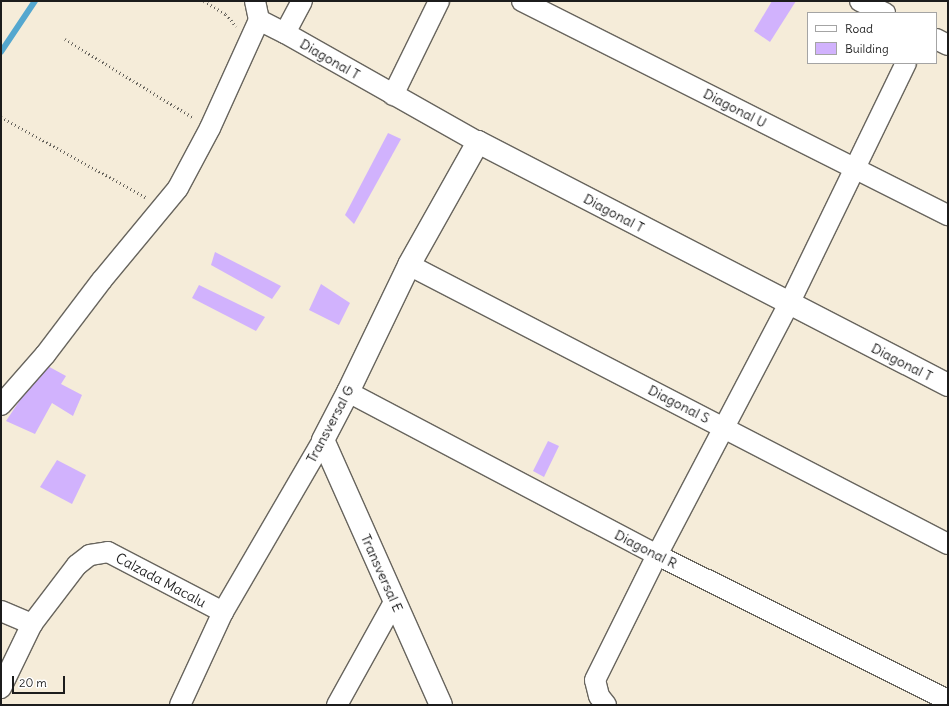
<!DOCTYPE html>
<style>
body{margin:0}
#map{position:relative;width:949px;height:706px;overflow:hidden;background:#f5ecd9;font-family:Delius,sans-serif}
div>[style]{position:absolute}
.stream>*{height:5.5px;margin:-2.75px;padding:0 2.75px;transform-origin:2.75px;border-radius:2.75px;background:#54a7cf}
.building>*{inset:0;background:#d1b2fd}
.path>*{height:2.5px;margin-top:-1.25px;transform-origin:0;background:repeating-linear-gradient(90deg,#68655e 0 1px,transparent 0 4px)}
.roads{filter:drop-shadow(1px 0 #68655e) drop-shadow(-1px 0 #68655e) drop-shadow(0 1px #68655e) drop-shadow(0 -1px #68655e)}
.minor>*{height:20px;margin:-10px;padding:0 10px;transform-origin:10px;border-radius:10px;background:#fff}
.tertiary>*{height:22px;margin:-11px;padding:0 11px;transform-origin:11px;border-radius:11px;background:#fff}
span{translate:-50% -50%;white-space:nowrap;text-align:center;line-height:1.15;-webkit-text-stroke:3.5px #fff;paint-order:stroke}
.street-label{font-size:14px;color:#1c1c1c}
.frame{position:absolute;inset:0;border:2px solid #1c1c1c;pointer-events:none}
.legend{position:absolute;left:807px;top:12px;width:130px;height:52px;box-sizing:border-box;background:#fff;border:1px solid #a4a4a4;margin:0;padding:5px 7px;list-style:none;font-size:12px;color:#1c1c1c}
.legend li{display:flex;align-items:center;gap:8px;height:20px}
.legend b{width:20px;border:1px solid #a4a4a4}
.scale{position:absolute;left:12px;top:676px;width:53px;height:18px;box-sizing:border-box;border:2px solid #1c1c1c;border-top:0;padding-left:5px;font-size:12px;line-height:14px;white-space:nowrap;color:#1c1c1c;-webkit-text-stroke:3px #fff;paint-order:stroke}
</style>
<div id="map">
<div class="stream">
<i style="left:1px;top:52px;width:61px;rotate:-56.3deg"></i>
</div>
<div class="building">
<i style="clip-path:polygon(772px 1px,796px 1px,770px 42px,754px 31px)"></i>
<i style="clip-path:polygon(388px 133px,401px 139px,354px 224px,345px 215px)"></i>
<i style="clip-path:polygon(215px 252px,281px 286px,272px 299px,211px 265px)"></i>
<i style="clip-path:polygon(321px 284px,350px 303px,339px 325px,309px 310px)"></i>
<i style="clip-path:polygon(199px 285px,265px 317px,256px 331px,192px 298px)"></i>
<i style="clip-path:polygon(44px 364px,66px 376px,61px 384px,82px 395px,73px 416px,52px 403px,35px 434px,6px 421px)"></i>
<i style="clip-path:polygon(548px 441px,559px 446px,544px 477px,533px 471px)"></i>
<i style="clip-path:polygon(57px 460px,86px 475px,72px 504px,40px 487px)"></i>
</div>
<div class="path">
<i style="left:204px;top:1px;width:26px;rotate:31deg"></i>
<i style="left:226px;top:14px;width:16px;rotate:50deg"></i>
<i style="left:65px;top:39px;width:151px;rotate:31.5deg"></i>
<i style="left:1px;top:117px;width:167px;rotate:29deg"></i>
</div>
<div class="roads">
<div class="minor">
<i style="left:255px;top:1px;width:19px;rotate:78deg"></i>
<i style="left:522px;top:1px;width:477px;rotate:26.7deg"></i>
<i style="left:860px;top:1px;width:28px;rotate:26deg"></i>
<i style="left:285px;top:33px;width:36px;rotate:-62deg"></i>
<i style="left:936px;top:39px;width:13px;rotate:27deg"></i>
<i style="left:393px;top:95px;width:105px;rotate:-63.9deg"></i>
<i style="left:409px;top:265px;width:607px;rotate:27.37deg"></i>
<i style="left:348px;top:392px;width:349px;rotate:27.8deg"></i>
<i style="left:657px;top:555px;width:325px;rotate:26.5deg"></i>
<i style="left:1px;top:405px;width:67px;rotate:-48.7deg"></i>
<i style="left:45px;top:355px;width:94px;rotate:-52.8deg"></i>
<i style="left:102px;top:280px;width:119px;rotate:-50.4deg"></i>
<i style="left:178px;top:188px;width:68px;rotate:-61.9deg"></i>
<i style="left:210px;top:128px;width:119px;rotate:-65.6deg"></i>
<i style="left:259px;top:20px;width:29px;rotate:27deg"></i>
<i style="left:285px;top:33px;width:222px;rotate:29.5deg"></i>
<i style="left:1px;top:611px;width:34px;rotate:23deg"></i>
<i style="left:1px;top:688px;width:71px;rotate:-64.2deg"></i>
<i style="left:32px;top:624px;width:74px;rotate:-52.7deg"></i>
<i style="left:77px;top:565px;width:16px;rotate:-38deg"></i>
<i style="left:90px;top:555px;width:18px;rotate:-9deg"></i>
<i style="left:108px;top:552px;width:130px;rotate:27.6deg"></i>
<i style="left:180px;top:705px;width:102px;rotate:-65.2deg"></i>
<i style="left:223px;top:612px;width:199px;rotate:-59.8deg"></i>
<i style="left:337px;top:705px;width:118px;rotate:-61deg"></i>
<i style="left:606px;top:705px;width:11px;rotate:-128deg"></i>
<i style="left:599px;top:696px;width:16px;rotate:-104deg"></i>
<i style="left:595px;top:680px;width:140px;rotate:-63.6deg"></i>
<i style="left:657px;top:555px;width:284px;rotate:-62.3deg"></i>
<i style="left:789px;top:304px;width:268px;rotate:-64.1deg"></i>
</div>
<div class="tertiary">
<i style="left:441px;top:705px;width:290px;rotate:-114deg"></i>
<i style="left:323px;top:440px;width:54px;rotate:-62.5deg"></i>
<i style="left:348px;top:392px;width:141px;rotate:-64.3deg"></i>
<i style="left:409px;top:265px;width:141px;rotate:-60.7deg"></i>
<i style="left:478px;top:142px;width:529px;rotate:27.34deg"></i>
</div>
</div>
<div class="street-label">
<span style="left:330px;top:59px;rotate:30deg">Diagonal T</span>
<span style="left:735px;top:108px;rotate:27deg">Diagonal U</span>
<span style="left:614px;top:213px;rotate:28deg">Diagonal T</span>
<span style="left:902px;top:362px;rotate:27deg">Diagonal T</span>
<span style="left:679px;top:404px;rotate:27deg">Diagonal S</span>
<span style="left:330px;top:424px;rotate:-62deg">Transversal G</span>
<span style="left:646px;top:549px;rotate:27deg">Diagonal R</span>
<span style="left:382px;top:573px;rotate:66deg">Transversal E</span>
<span style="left:161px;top:580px;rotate:28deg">Calzada Macalu</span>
</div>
<div class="frame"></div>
<ul class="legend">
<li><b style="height:5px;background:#fff"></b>Road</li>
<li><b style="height:11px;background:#d1b2fd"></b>Building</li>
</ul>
<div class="scale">20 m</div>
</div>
